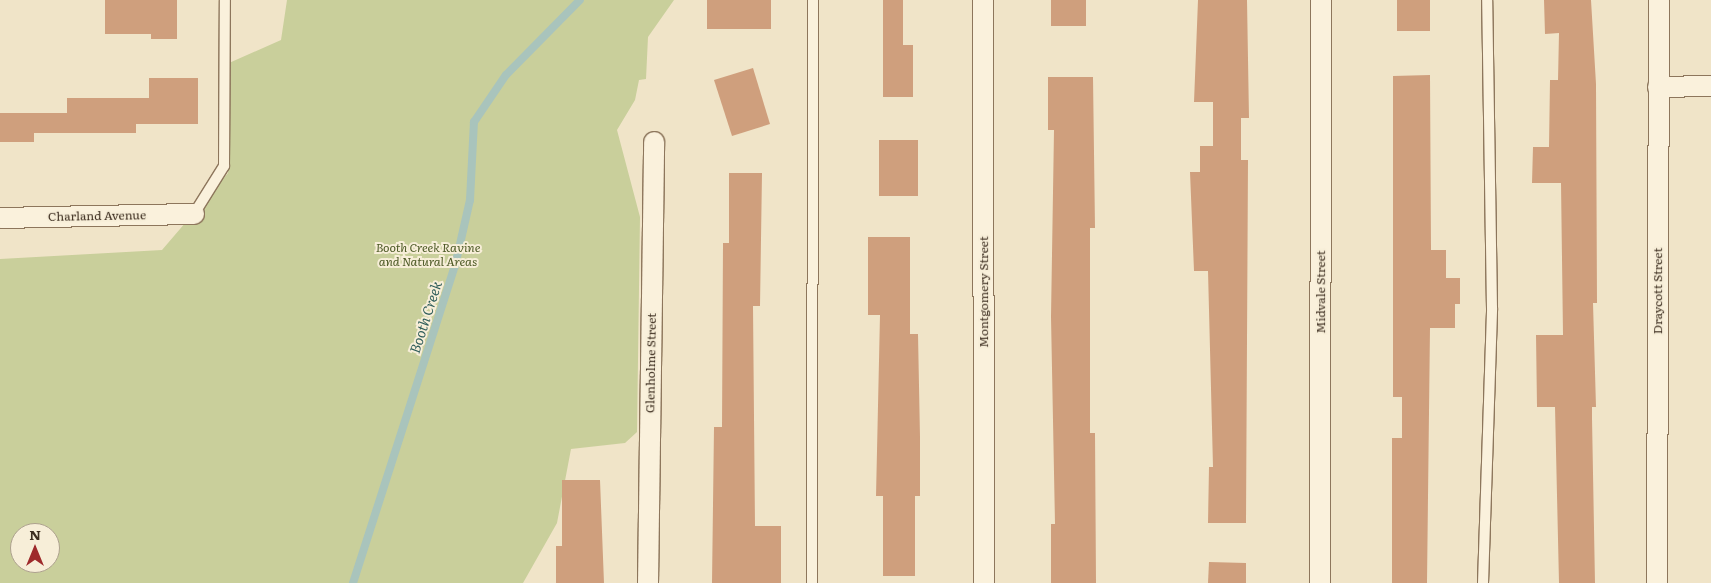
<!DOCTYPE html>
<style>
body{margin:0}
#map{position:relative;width:1711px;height:583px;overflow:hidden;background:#f0e4c8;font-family:Literata,serif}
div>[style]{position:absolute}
.green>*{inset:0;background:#c9cf9b}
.stream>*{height:8px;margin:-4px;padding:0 4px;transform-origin:4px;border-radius:4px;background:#a9c4bc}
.building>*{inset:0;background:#cf9f7d}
.roads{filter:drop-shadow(1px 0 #8d765c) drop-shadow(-1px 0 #8d765c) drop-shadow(0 1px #8d765c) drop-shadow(0 -1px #8d765c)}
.service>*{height:10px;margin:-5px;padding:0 5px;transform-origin:5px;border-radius:5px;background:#faf1dc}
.minor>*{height:20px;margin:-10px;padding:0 10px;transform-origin:10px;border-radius:10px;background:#faf1dc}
span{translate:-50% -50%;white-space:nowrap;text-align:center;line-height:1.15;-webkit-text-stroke:4px #f7eed8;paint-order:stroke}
.street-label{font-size:12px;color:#3d2e20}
.park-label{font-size:12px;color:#4d5a26;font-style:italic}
.water-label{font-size:14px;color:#2f5d5a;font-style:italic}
.north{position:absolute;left:10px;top:523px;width:50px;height:50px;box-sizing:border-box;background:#f7eed8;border:1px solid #ada18e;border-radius:50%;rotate:0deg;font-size:14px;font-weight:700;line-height:20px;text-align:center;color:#3d2e20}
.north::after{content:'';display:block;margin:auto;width:18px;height:22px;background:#9e2a2b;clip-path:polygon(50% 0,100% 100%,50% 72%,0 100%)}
</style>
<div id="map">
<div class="green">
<i style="clip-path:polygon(evenodd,287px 0,674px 0,648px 37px,646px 79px,639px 80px,635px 100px,617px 130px,640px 217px,637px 432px,625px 443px,571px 449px,557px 523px,523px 583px,0 583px,0 259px,162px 250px,228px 173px,229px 63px,281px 40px,287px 0,20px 533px,50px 533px,50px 563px,20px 563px,20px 533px)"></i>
</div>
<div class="stream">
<i style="left:353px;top:583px;width:333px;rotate:-72.2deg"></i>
<i style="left:455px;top:266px;width:68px;rotate:-77.2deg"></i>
<i style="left:470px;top:200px;width:78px;rotate:-87.1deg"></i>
<i style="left:474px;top:122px;width:57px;rotate:-55.8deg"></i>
<i style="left:506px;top:75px;width:105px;rotate:-45.4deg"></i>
</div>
<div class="building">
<i style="clip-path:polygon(105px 0,177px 0,177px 39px,151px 39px,151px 34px,105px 34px)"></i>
<i style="clip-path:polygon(707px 0,771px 0,771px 29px,707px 29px)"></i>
<i style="clip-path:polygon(883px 0,903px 0,903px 45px,913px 45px,913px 97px,883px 97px)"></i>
<i style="clip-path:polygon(1051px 0,1086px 0,1086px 26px,1051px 26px)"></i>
<i style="clip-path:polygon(1198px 0,1247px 0,1249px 118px,1241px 118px,1241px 160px,1248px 160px,1246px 523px,1208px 523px,1209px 467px,1213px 467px,1208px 271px,1194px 271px,1190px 172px,1200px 172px,1200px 146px,1213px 146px,1213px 102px,1194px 102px)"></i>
<i style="clip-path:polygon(1397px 0,1430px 0,1430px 31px,1397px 31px)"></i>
<i style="clip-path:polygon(1544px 0,1591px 0,1596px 84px,1597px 303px,1593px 303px,1596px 407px,1592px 407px,1592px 418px,1595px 583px,1559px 583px,1555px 407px,1537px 407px,1536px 335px,1563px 335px,1561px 183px,1532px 183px,1533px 147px,1549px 147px,1550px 80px,1558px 80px,1559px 33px,1545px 34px)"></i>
<i style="clip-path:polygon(753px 68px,770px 124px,732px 136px,714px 80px)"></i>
<i style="clip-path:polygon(1430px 75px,1431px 250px,1446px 250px,1446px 278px,1460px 278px,1460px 304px,1455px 304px,1455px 328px,1430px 328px,1427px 583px,1392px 583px,1392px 438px,1402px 438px,1402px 397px,1393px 397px,1393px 76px)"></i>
<i style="clip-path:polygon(1048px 77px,1093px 77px,1095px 228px,1090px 228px,1090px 433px,1095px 433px,1096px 583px,1051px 583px,1051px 524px,1055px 524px,1051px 317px,1054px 130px,1048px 130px)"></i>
<i style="clip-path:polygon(149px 78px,198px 78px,198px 124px,136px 124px,136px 133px,34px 133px,34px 142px,0 142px,0 113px,67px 113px,67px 98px,149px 98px)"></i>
<i style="clip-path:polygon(879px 140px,918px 140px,918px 196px,879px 196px)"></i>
<i style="clip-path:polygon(729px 173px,762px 173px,760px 306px,753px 306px,755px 526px,781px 526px,781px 583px,712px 583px,714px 427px,722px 427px,723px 243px,729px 243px)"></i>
<i style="clip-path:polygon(868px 237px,910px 237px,910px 334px,918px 334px,920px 437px,920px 496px,915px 496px,915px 576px,883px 576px,883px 496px,876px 496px,880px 315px,868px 315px)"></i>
<i style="clip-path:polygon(562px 480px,600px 480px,604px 583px,556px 583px,556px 546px,562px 546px)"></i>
<i style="clip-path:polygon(1209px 562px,1246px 563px,1246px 583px,1208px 583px)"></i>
</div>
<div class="roads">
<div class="service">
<i style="left:194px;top:214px;width:57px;rotate:-58deg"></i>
<i style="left:224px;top:166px;width:166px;rotate:-89.7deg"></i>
<i style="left:812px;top:583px;width:583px;rotate:-89.9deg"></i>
<i style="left:1483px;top:583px;width:275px;rotate:-88.1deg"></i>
<i style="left:1492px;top:308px;width:308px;rotate:-90.9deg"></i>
</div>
<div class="minor">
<i style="left:983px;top:0;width:583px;rotate:89.9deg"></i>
<i style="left:1658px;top:87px;width:53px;rotate:-1.1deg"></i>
<i style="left:0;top:218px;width:194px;rotate:-1.2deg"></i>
<i style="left:648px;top:583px;width:441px;rotate:-89.2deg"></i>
<i style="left:1320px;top:583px;width:583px;rotate:-89.9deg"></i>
<i style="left:1657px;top:583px;width:583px;rotate:-89.8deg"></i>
</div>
</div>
<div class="street-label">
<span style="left:97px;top:216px;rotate:-1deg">Charland Avenue</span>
<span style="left:1658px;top:291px;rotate:-90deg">Draycott Street</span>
<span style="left:984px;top:292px;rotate:-90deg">Montgomery Street</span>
<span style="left:1321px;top:292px;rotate:-90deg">Midvale Street</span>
<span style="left:651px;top:363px;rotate:-89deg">Glenholme Street</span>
</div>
<div class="park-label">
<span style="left:428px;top:255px">Booth Creek Ravine<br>and Natural Areas</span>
</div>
<div class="water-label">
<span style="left:425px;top:317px;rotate:-72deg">Booth Creek</span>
</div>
<div class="north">N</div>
</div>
